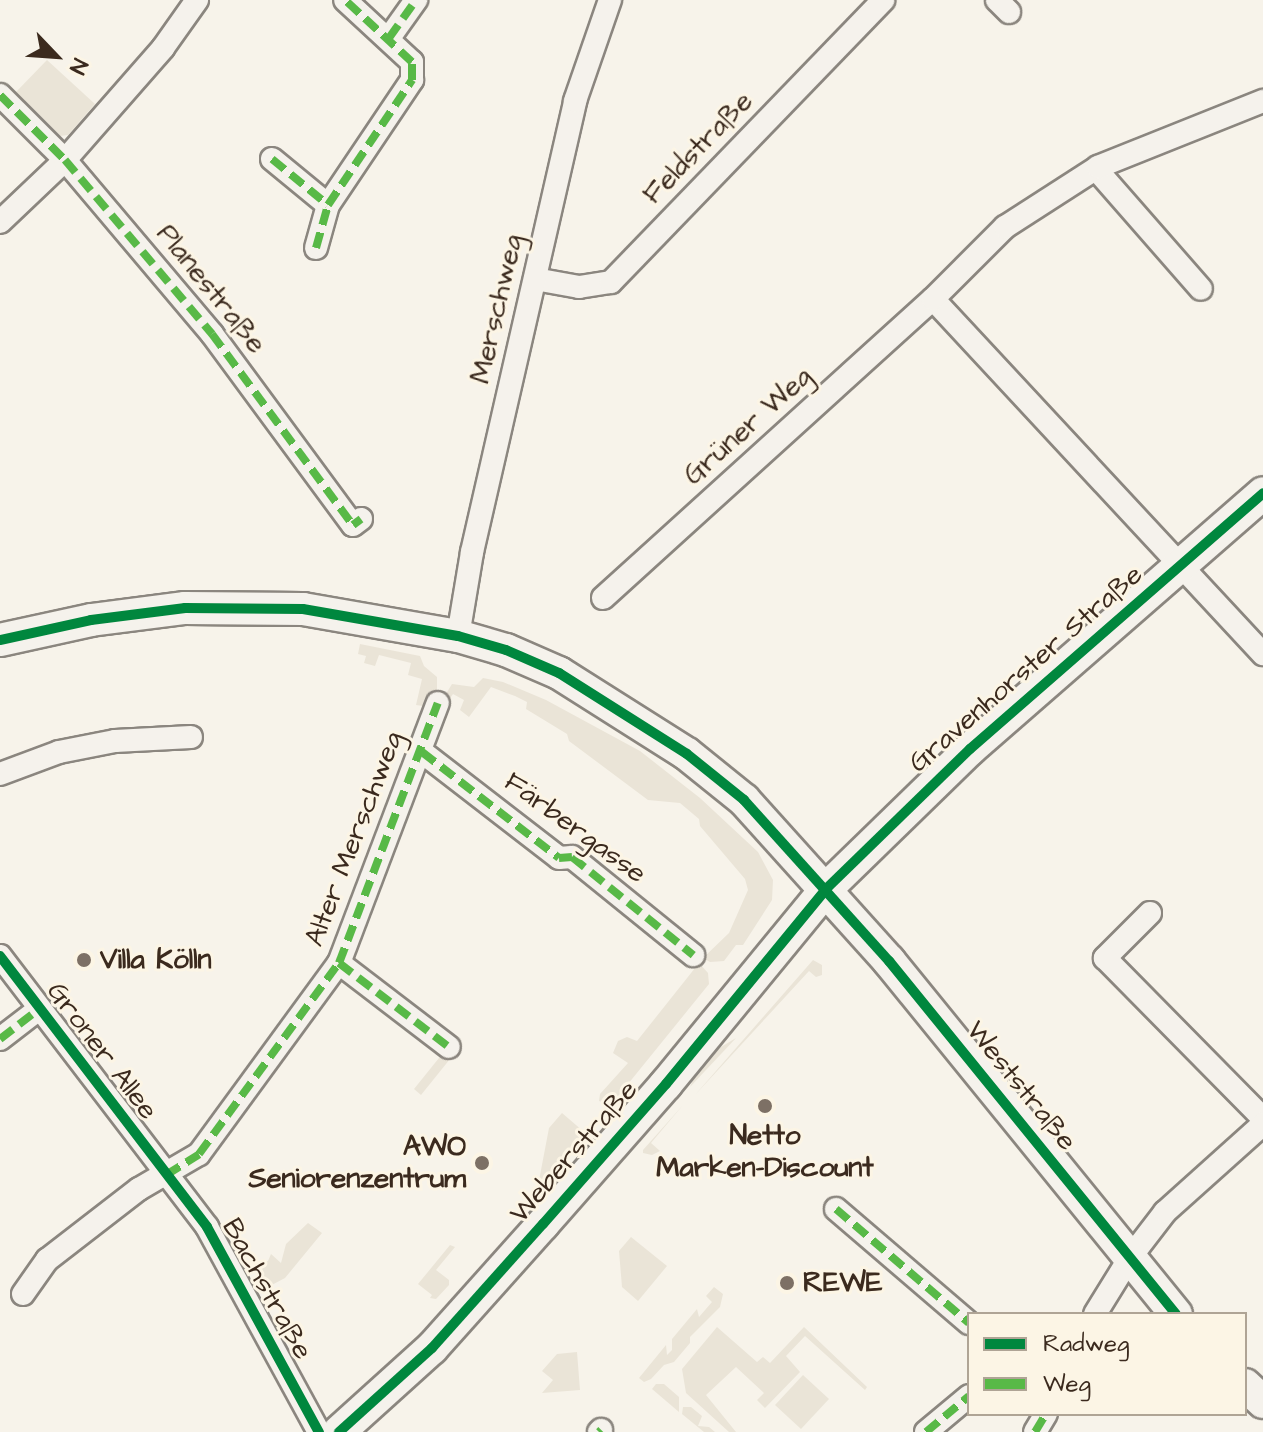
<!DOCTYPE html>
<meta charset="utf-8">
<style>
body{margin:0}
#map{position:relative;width:1263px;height:1432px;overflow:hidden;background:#f7f3ea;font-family:"Architects Daughter",sans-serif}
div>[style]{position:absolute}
.green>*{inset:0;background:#eae4d7}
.roads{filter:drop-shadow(2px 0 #8b867f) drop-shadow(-2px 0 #8b867f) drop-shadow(0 2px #8b867f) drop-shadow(0 -2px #8b867f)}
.street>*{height:22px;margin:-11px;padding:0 11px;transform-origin:11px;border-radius:11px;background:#f5f2ec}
.secondary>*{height:32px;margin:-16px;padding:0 16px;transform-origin:16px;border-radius:16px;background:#f5f2ec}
.quiet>*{height:8px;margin-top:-4px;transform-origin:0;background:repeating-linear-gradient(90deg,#58b947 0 16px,transparent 0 24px)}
.cycleway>*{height:10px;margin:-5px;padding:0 5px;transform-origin:5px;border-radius:5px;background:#00873e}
.dots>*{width:22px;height:22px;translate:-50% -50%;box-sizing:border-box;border:4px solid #fcf5e5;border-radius:50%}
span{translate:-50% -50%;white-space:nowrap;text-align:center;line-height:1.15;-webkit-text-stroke:6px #fcf5e5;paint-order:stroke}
.street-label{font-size:28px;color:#3b2a1e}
.poi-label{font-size:28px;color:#3b2a1e;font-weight:700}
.left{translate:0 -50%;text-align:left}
.right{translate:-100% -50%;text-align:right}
.legend{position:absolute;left:967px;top:1312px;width:280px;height:104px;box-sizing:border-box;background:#fcf5e5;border:2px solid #afa495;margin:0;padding:10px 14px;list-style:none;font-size:24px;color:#3b2a1e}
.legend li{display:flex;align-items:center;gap:16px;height:40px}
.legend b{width:40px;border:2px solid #afa495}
.north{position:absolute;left:16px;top:16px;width:80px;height:80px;-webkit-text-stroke:6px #fcf5e5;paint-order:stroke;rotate:115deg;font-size:22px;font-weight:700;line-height:32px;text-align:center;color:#3b2a1e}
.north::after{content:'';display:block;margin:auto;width:28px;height:36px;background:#3b2a1e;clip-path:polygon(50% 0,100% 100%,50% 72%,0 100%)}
</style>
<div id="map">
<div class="green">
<i style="clip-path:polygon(47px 60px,95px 104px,68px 135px,60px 136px,15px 93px)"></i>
<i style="clip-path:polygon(360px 644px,420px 656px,424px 666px,437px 677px,437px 692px,430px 701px,425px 700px,423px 706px,416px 705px,422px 679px,408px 675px,411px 663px,379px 655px,375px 666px,364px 663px,366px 656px,358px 654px)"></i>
<i style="clip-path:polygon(483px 678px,503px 682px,546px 700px,640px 751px,700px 798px,758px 852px,773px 880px,772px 900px,743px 945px,736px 945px,724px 961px,710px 962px,703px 958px,729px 933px,748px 890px,745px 879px,700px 826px,699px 819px,680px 803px,648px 800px,569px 741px,567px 734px,526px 709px,527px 702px,515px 696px,491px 687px,469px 717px,460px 710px,464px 700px,453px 694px,444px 707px,441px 702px,452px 684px,474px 687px)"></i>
<i style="clip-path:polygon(813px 960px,822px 965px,822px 975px,816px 977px,809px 971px,695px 1095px)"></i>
<i style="clip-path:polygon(699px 963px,708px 973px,709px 984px,611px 1105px,599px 1101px,600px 1094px,628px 1063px,613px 1053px,618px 1041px,627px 1037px,637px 1041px)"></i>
<i style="clip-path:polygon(736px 1038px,690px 1087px,696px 1073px,716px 1050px)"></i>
<i style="clip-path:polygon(443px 1053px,450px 1059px,421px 1095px,414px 1089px)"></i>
<i style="clip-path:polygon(683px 1105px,651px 1143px,660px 1151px,652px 1155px,643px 1153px,643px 1150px)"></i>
<i style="clip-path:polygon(562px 1113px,583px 1131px,596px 1120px,537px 1191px,549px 1128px)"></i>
<i style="clip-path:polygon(308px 1223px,322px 1233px,285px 1278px,266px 1288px,256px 1267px,268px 1261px,271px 1254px,281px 1263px,286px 1244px)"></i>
<i style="clip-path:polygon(631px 1237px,667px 1266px,638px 1301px,622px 1287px,619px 1251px)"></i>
<i style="clip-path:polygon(450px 1245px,455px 1247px,436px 1270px,449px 1280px,449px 1285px,436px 1299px,430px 1298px,432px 1295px,418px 1284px)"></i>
<i style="clip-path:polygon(714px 1287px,723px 1294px,720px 1307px,690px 1337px,690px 1343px,674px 1362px,664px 1365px,651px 1379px,644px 1382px,639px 1378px,666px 1345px,667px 1355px,672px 1350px,672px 1339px,697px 1309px,699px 1317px,712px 1302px,706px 1296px)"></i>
<i style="clip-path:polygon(717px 1327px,757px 1362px,763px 1357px,770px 1363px,804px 1327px,867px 1387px,865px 1390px,805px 1336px,786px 1356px,800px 1372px,765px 1408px,757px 1400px,764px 1393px,736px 1367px,706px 1395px,736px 1432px,729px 1432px,686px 1393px,682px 1369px)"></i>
<i style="clip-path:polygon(577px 1352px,580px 1390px,542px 1393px,553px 1380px,542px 1371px,557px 1354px)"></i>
<i style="clip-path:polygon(803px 1375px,829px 1399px,801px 1429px,775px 1405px)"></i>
<i style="clip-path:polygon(656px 1384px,664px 1384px,679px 1397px,679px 1412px,652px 1389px)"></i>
<i style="clip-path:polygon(683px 1407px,691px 1407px,702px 1416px,698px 1426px,709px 1427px,715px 1432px,704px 1432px,682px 1414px)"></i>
</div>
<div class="roads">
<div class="street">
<i style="left:997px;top:0;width:17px;rotate:45deg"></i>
<i style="left:389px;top:38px;width:47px;rotate:-54.6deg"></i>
<i style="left:0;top:95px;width:92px;rotate:45deg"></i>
<i style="left:65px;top:160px;width:228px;rotate:49.8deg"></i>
<i style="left:212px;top:334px;width:237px;rotate:53.6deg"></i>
<i style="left:353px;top:525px;width:10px;rotate:-37deg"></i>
<i style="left:272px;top:159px;width:72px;rotate:39.4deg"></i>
<i style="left:1096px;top:169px;width:159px;rotate:48.8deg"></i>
<i style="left:0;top:222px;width:90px;rotate:-43.6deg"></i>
<i style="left:65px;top:160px;width:149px;rotate:-48.8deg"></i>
<i style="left:163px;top:48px;width:59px;rotate:-54.7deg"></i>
<i style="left:316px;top:248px;width:45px;rotate:-74.4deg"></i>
<i style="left:328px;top:205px;width:151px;rotate:-56.1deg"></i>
<i style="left:412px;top:80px;width:18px;rotate:-90deg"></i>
<i style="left:412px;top:62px;width:91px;rotate:-137.2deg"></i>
<i style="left:535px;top:279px;width:45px;rotate:10.3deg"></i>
<i style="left:579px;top:287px;width:32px;rotate:-9deg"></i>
<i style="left:611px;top:282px;width:392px;rotate:-46deg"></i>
<i style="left:933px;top:299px;width:485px;rotate:47.1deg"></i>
<i style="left:603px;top:598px;width:445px;rotate:-42.2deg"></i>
<i style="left:933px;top:299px;width:102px;rotate:-45deg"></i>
<i style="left:1005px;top:227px;width:111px;rotate:-32.8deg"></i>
<i style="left:1098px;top:167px;width:178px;rotate:-21.8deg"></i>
<i style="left:458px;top:636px;width:85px;rotate:-80.5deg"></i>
<i style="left:472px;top:552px;width:463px;rotate:-77.1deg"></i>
<i style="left:575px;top:101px;width:107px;rotate:-70.9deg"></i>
<i style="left:422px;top:752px;width:173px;rotate:37.7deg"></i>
<i style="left:559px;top:858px;width:13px;rotate:-4deg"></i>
<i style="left:572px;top:857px;width:156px;rotate:39deg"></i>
<i style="left:0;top:774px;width:63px;rotate:-20.4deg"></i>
<i style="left:59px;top:752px;width:57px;rotate:-11.1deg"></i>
<i style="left:115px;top:741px;width:76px;rotate:-3deg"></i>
<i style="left:1150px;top:913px;width:64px;rotate:135deg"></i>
<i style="left:1105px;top:958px;width:225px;rotate:45.4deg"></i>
<i style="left:0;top:956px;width:341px;rotate:52.6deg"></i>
<i style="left:207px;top:1227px;width:234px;rotate:61.4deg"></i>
<i style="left:339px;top:963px;width:138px;rotate:37.4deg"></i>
<i style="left:0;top:1039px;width:49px;rotate:-37.6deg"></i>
<i style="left:836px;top:1209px;width:175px;rotate:40.6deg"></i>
<i style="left:23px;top:1294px;width:42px;rotate:-54.8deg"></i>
<i style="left:47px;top:1260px;width:116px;rotate:-37.7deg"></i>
<i style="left:139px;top:1189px;width:69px;rotate:-30.3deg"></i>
<i style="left:199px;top:1154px;width:237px;rotate:-53.8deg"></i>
<i style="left:339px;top:963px;width:278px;rotate:-69.2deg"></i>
<i style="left:1095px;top:1314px;width:65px;rotate:-58.3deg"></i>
<i style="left:1129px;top:1259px;width:59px;rotate:-52.5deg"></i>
<i style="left:1165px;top:1212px;width:132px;rotate:-41.9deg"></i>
<i style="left:599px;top:1432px;width:3px;rotate:-45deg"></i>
<i style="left:926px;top:1432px;width:56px;rotate:-39.9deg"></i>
<i style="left:1035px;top:1432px;width:21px;rotate:-59deg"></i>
</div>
<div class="secondary">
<i style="left:0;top:640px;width:93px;rotate:-12.4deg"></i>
<i style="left:91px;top:620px;width:95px;rotate:-7.3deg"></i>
<i style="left:185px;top:608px;width:118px;rotate:0.5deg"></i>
<i style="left:303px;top:609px;width:157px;rotate:9.9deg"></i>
<i style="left:458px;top:636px;width:50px;rotate:16.3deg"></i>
<i style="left:506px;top:650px;width:58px;rotate:23.5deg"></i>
<i style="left:559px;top:673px;width:151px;rotate:32.3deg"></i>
<i style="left:687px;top:754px;width:73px;rotate:38.9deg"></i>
<i style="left:744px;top:800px;width:217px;rotate:48deg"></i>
<i style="left:889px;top:961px;width:455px;rotate:50.9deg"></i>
<i style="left:1245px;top:1385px;width:25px;rotate:43deg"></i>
<i style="left:339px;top:1432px;width:125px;rotate:-42.1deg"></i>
<i style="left:432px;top:1348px;width:166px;rotate:-48.2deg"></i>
<i style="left:543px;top:1224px;width:186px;rotate:-48.7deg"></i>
<i style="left:666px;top:1084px;width:254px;rotate:-50.6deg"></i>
<i style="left:827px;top:888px;width:199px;rotate:-44.2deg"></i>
<i style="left:970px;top:749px;width:389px;rotate:-41.1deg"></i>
</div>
</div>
<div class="quiet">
<i style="left:389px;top:38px;width:47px;rotate:-54.6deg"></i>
<i style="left:0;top:95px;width:92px;rotate:45deg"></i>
<i style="left:65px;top:160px;width:228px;rotate:49.8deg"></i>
<i style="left:212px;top:334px;width:237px;rotate:53.6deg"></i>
<i style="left:353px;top:525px;width:10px;rotate:-37deg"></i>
<i style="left:272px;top:159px;width:72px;rotate:39.4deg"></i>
<i style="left:316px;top:248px;width:45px;rotate:-74.4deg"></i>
<i style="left:328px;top:205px;width:151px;rotate:-56.1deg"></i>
<i style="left:412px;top:80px;width:18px;rotate:-90deg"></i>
<i style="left:412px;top:62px;width:91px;rotate:-137.2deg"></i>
<i style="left:422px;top:752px;width:173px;rotate:37.7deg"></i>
<i style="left:559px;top:858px;width:13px;rotate:-4deg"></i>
<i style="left:572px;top:857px;width:156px;rotate:39deg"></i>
<i style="left:339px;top:963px;width:138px;rotate:37.4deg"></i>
<i style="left:0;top:1039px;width:49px;rotate:-37.6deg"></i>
<i style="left:166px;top:1175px;width:39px;rotate:-32deg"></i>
<i style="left:199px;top:1154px;width:237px;rotate:-53.8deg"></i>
<i style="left:339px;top:963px;width:278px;rotate:-69.2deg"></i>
<i style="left:836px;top:1209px;width:175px;rotate:40.6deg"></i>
<i style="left:599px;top:1432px;width:3px;rotate:-45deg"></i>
<i style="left:926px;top:1432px;width:56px;rotate:-39.9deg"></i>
<i style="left:1035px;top:1432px;width:21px;rotate:-59deg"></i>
</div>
<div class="cycleway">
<i style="left:0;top:640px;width:93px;rotate:-12.4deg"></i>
<i style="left:91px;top:620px;width:95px;rotate:-7.3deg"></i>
<i style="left:185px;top:608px;width:118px;rotate:0.5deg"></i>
<i style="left:303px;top:609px;width:157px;rotate:9.9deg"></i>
<i style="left:458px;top:636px;width:50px;rotate:16.3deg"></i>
<i style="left:506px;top:650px;width:58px;rotate:23.5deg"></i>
<i style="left:559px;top:673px;width:151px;rotate:32.3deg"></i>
<i style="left:687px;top:754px;width:73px;rotate:38.9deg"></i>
<i style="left:744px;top:800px;width:217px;rotate:48deg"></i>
<i style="left:889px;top:961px;width:455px;rotate:50.9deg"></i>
<i style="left:0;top:956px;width:341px;rotate:52.6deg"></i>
<i style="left:207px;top:1227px;width:234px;rotate:61.4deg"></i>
<i style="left:339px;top:1432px;width:125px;rotate:-42.1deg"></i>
<i style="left:432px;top:1348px;width:166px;rotate:-48.2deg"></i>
<i style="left:543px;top:1224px;width:186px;rotate:-48.7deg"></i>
<i style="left:666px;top:1084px;width:254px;rotate:-50.6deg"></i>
<i style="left:827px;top:888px;width:199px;rotate:-44.2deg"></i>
<i style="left:970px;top:749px;width:389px;rotate:-41.1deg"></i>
</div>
<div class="dots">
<i style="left:84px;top:960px;background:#7d7065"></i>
<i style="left:765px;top:1106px;background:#7d7065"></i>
<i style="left:482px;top:1163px;background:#7d7065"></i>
<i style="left:787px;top:1283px;background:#7d7065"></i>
</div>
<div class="street-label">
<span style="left:698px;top:148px;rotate:-46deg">Feldstraße</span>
<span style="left:211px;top:289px;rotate:51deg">Planestraße</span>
<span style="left:497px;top:309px;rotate:-77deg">Merschweg</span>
<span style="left:748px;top:426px;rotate:-42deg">Grüner Weg</span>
<span style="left:1026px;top:669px;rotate:-41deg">Gravenhorster Straße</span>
<span style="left:575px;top:828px;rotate:36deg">Färbergasse</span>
<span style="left:354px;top:839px;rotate:-69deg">Alter Merschweg</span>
<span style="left:102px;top:1051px;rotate:53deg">Groner Allee</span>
<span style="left:1021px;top:1086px;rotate:51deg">Weststraße</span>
<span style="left:574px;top:1152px;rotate:-49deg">Weberstraße</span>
<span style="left:267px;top:1289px;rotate:61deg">Bachstraße</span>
</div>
<div class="poi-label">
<span class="left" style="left:100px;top:960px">Villa Kölln</span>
<span style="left:765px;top:1152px">Netto<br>Marken-Discount</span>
<span class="right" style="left:466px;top:1163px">AWO<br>Seniorenzentrum</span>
<span class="left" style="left:803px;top:1283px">REWE</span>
</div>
<ul class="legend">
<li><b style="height:10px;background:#00873e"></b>Radweg</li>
<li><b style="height:10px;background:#58b947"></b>Weg</li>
</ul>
<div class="north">N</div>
</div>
